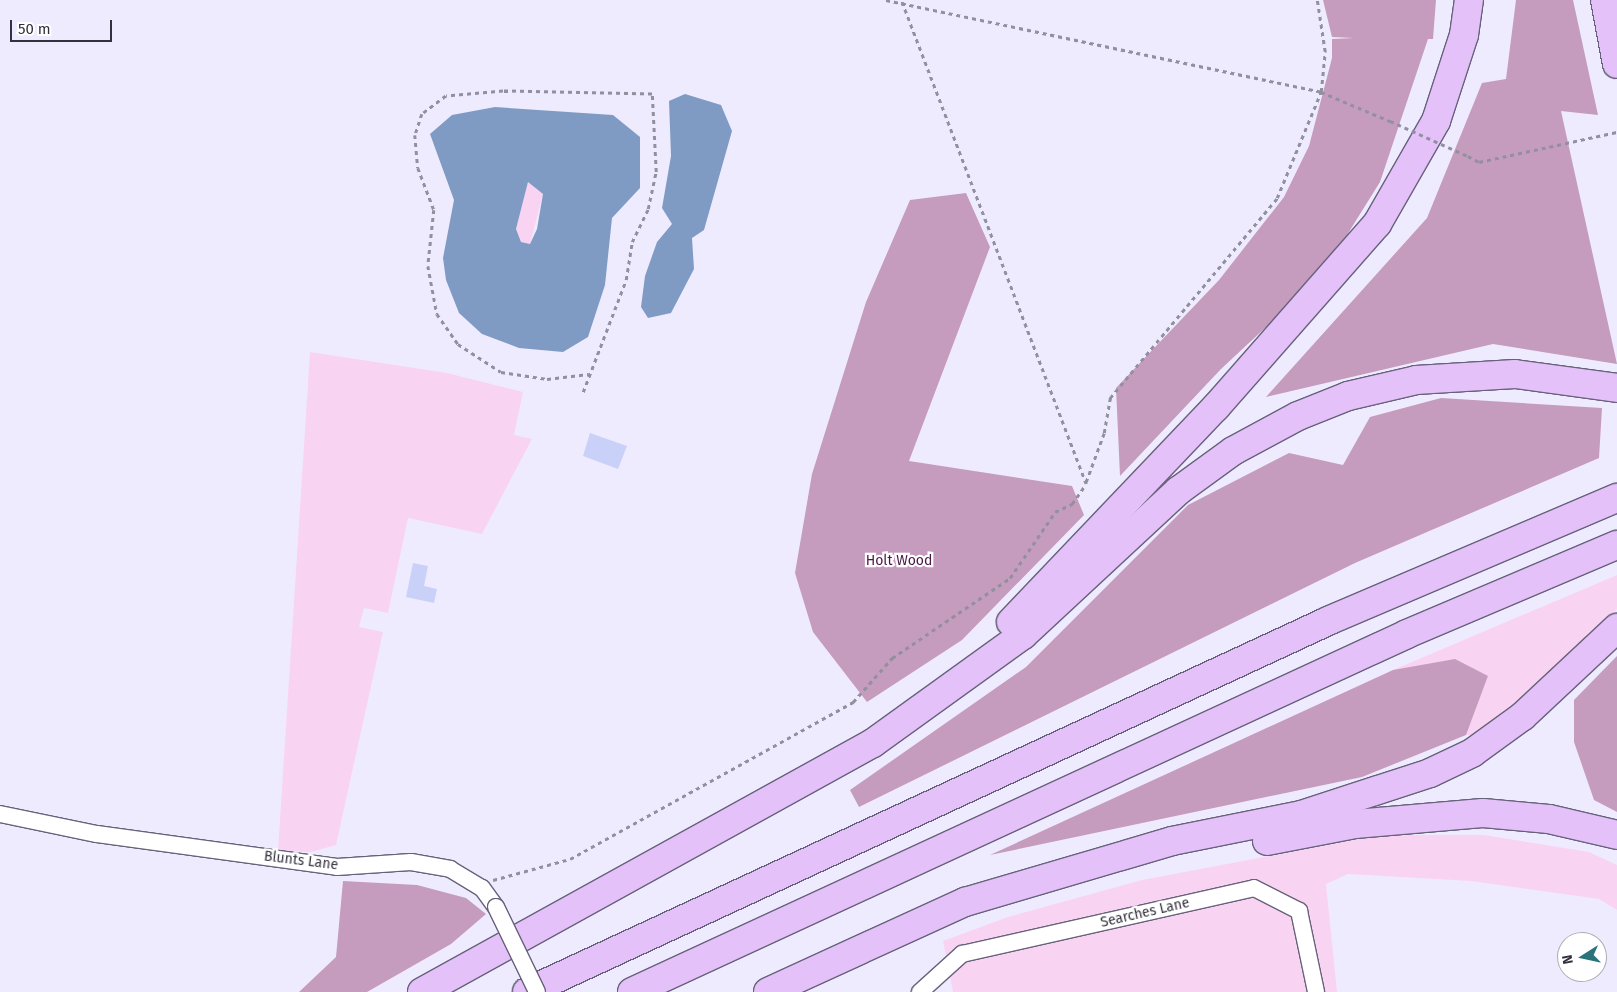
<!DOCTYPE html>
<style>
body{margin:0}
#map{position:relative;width:1617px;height:992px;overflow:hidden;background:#efebfe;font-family:"Fira Sans",sans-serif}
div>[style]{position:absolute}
.green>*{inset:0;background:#f9d4f2}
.forest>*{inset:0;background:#c59bbe}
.water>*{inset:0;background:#7f9bc4}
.building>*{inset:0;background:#c9d1f8}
.path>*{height:2.5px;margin-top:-1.25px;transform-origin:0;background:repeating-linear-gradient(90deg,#928f9f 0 4px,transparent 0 8px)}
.roads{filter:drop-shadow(1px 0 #67617b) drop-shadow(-1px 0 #67617b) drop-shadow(0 1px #67617b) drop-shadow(0 -1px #67617b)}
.minor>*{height:16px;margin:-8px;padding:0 8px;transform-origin:8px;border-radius:8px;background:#fff}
.motorway>*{height:28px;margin:-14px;padding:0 14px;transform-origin:14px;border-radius:14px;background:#e4c1f8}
.path-bridge>*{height:2.5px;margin-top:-1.25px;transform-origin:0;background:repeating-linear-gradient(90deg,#928f9f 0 4px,transparent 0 8px)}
.bridges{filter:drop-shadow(1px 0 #67617b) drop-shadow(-1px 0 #67617b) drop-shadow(0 1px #67617b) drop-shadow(0 -1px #67617b)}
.minor-bridge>*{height:16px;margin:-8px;padding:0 8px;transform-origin:8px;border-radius:8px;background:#fff}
span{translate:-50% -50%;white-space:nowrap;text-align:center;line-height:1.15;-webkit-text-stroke:4.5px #fff;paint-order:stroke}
.park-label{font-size:14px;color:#4a1745}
.street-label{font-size:14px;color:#33313d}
.north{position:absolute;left:1557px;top:932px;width:50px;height:50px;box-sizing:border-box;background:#fff;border:1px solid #adadb1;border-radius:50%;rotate:260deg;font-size:14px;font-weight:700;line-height:20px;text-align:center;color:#33313d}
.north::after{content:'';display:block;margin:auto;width:18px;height:22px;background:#2a7479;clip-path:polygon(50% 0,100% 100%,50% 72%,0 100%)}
.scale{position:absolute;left:10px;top:20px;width:102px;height:22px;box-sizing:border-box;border:2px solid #33313d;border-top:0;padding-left:6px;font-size:15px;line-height:18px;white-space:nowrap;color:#33313d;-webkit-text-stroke:4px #fff;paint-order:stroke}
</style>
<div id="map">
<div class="green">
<i style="clip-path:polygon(528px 182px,543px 194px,530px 244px,521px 242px,516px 229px)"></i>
<i style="clip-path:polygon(310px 352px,447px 373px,523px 392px,514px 435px,532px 439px,482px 534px,408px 518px,388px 613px,364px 608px,359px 627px,383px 632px,336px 845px,311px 852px,278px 851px)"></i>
<i style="clip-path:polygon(1617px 575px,1617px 609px,1590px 639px,1537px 690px,1475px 735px,1466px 735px,1488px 676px,1393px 670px)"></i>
<i style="clip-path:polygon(1381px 835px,1484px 835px,1589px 852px,1617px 865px,1617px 910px,1599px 899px,1471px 881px,1348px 874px,1326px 884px,1337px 992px,953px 992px,943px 941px,1008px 917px,1142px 880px)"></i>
</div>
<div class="forest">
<i style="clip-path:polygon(1323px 0,1436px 0,1433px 39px,1428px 39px,1380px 182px,1322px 275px,1221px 369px,1120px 476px,1116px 388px,1219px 280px,1284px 197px,1309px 146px,1332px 58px,1332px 39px,1354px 38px,1332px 37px)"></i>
<i style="clip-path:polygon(1516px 0,1573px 0,1598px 115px,1561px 111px,1617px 364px,1493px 344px,1266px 397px,1427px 218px,1482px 83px,1506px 79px)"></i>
<i style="clip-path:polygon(966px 193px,990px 247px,909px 461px,1072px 486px,1084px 515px,962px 640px,867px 702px,813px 632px,795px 573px,812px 474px,866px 302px,910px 200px)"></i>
<i style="clip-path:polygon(1441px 398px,1602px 408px,1599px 458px,1355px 563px,859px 807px,850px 790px,1026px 667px,1188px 505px,1289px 453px,1343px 465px,1370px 417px)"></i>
<i style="clip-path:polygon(1617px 656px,1617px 812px,1594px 800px,1574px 742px,1574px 700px)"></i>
<i style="clip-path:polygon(1455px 659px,1488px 676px,1466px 735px,1362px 777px,990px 855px,1393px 670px)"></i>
<i style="clip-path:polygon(343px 881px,417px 885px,466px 898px,486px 914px,451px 944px,367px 992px,299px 992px,336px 957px)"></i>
</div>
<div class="water">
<i style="clip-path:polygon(685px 94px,721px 105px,732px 131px,704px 230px,692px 238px,694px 269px,671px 313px,648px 318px,641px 307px,645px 276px,657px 242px,672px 224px,662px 208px,671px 156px,669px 101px)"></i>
<i style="clip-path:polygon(evenodd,495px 107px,613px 115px,640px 137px,640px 188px,612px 218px,605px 285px,588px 337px,563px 352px,519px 348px,482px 334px,459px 313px,446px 280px,443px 258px,454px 200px,430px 134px,452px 115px,495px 107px,528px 182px,543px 194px,537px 229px,530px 244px,521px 242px,516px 229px,528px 182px)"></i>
</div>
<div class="building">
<i style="clip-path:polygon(590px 433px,627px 446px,618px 469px,583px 456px)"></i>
<i style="clip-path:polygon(413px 563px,428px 566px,424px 586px,437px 589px,434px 603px,406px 597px)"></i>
</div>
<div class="path">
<i style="left:886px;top:0;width:445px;rotate:11.9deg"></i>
<i style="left:1321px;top:92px;width:75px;rotate:22.8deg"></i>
<i style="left:1468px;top:156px;width:13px;rotate:29deg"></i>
<i style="left:1479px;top:162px;width:141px;rotate:-12.3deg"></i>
<i style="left:583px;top:392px;width:120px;rotate:-69deg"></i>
<i style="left:626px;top:280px;width:38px;rotate:-81deg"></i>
<i style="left:632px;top:242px;width:37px;rotate:-64deg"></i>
<i style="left:648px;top:209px;width:38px;rotate:-78deg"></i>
<i style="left:656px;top:172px;width:78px;rotate:-92.9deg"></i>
<i style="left:652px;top:94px;width:149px;rotate:-178.8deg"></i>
<i style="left:503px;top:91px;width:57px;rotate:175deg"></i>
<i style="left:446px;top:96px;width:30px;rotate:143deg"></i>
<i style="left:422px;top:114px;width:22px;rotate:108deg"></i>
<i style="left:415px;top:135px;width:33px;rotate:85deg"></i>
<i style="left:418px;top:168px;width:45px;rotate:69.1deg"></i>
<i style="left:434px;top:210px;width:56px;rotate:96.1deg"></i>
<i style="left:428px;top:266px;width:49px;rotate:79.4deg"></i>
<i style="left:437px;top:314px;width:37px;rotate:55deg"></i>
<i style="left:458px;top:344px;width:51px;rotate:33.1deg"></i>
<i style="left:501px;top:372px;width:47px;rotate:8.7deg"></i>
<i style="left:547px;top:379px;width:42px;rotate:-6.8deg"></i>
<i style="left:1086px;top:482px;width:52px;rotate:-69.8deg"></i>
<i style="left:1104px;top:433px;width:36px;rotate:-80deg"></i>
<i style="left:1110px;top:398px;width:261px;rotate:-50.1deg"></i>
<i style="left:1277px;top:198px;width:115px;rotate:-67.5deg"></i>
<i style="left:1321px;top:92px;width:40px;rotate:-84.3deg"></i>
<i style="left:1325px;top:52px;width:53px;rotate:-98.7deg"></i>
<i style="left:493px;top:880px;width:80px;rotate:-15.3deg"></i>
<i style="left:570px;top:859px;width:324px;rotate:-29deg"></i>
<i style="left:853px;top:702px;width:59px;rotate:-48.4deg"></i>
<i style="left:892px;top:658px;width:143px;rotate:-34.1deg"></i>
<i style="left:1010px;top:578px;width:80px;rotate:-55.7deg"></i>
<i style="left:1055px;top:512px;width:19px;rotate:-25deg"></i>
<i style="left:1072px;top:504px;width:24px;rotate:-55deg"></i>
<i style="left:1086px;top:484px;width:518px;rotate:-110.92deg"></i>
</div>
<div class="roads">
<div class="minor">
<i style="left:0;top:814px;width:99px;rotate:11.7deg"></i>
<i style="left:97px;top:834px;width:242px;rotate:7.8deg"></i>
<i style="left:337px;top:867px;width:74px;rotate:-3.9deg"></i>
<i style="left:411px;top:862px;width:40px;rotate:10deg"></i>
<i style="left:450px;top:869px;width:37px;rotate:31deg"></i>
<i style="left:482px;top:888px;width:24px;rotate:54deg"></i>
<i style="left:920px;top:992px;width:57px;rotate:-42.1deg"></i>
<i style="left:962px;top:954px;width:299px;rotate:-12.7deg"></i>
<i style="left:1254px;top:888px;width:51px;rotate:27.1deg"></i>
<i style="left:1299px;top:911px;width:83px;rotate:78.1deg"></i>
</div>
<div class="motorway">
<i style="left:1605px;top:0;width:65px;rotate:79.4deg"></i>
<i style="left:1011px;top:622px;width:297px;rotate:-46.4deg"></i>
<i style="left:1216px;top:407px;width:244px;rotate:-48.7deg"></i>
<i style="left:1377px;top:224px;width:119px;rotate:-60.2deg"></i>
<i style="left:1436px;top:121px;width:90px;rotate:-72deg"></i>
<i style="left:1464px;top:35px;width:35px;rotate:-82deg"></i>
<i style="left:1267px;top:841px;width:90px;rotate:-10.9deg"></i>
<i style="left:1355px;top:824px;width:128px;rotate:-4.9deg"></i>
<i style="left:1483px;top:813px;width:66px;rotate:5.2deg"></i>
<i style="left:1549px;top:819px;width:70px;rotate:13.2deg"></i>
<i style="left:422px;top:992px;width:515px;rotate:-28.9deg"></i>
<i style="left:873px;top:743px;width:185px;rotate:-35.8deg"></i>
<i style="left:1023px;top:635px;width:212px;rotate:-42.9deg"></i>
<i style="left:1178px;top:491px;width:68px;rotate:-36deg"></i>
<i style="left:1233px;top:451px;width:74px;rotate:-28.3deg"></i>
<i style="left:1298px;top:416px;width:54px;rotate:-21.8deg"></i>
<i style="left:1348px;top:396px;width:70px;rotate:-13.2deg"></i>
<i style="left:1416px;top:380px;width:99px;rotate:-3.5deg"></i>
<i style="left:1515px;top:374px;width:103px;rotate:7.8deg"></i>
<i style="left:527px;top:992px;width:883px;rotate:-24.85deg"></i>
<i style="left:1328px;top:621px;width:314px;rotate:-23.1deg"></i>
<i style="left:632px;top:992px;width:854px;rotate:-24.79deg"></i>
<i style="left:1407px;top:634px;width:228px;rotate:-23deg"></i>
<i style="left:768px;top:992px;width:217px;rotate:-24.6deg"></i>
<i style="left:965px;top:902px;width:216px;rotate:-16.4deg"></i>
<i style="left:1172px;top:841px;width:132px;rotate:-11.4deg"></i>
<i style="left:1301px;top:815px;width:136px;rotate:-18deg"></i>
<i style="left:1430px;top:773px;width:47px;rotate:-25.5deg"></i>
<i style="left:1472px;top:753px;width:63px;rotate:-36deg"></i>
<i style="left:1523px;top:716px;width:129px;rotate:-43.1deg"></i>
</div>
</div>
<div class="path-bridge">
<i style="left:1390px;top:121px;width:85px;rotate:24.2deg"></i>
</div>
<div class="bridges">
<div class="minor-bridge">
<i style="left:496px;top:907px;width:94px;rotate:64.2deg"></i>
</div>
</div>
<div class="park-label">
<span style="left:899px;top:561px">Holt Wood</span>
</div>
<div class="street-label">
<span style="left:301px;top:861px;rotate:7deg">Blunts Lane</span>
<span style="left:1145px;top:913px;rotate:-13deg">Searches Lane</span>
</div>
<div class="north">N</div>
<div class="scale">50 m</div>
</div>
